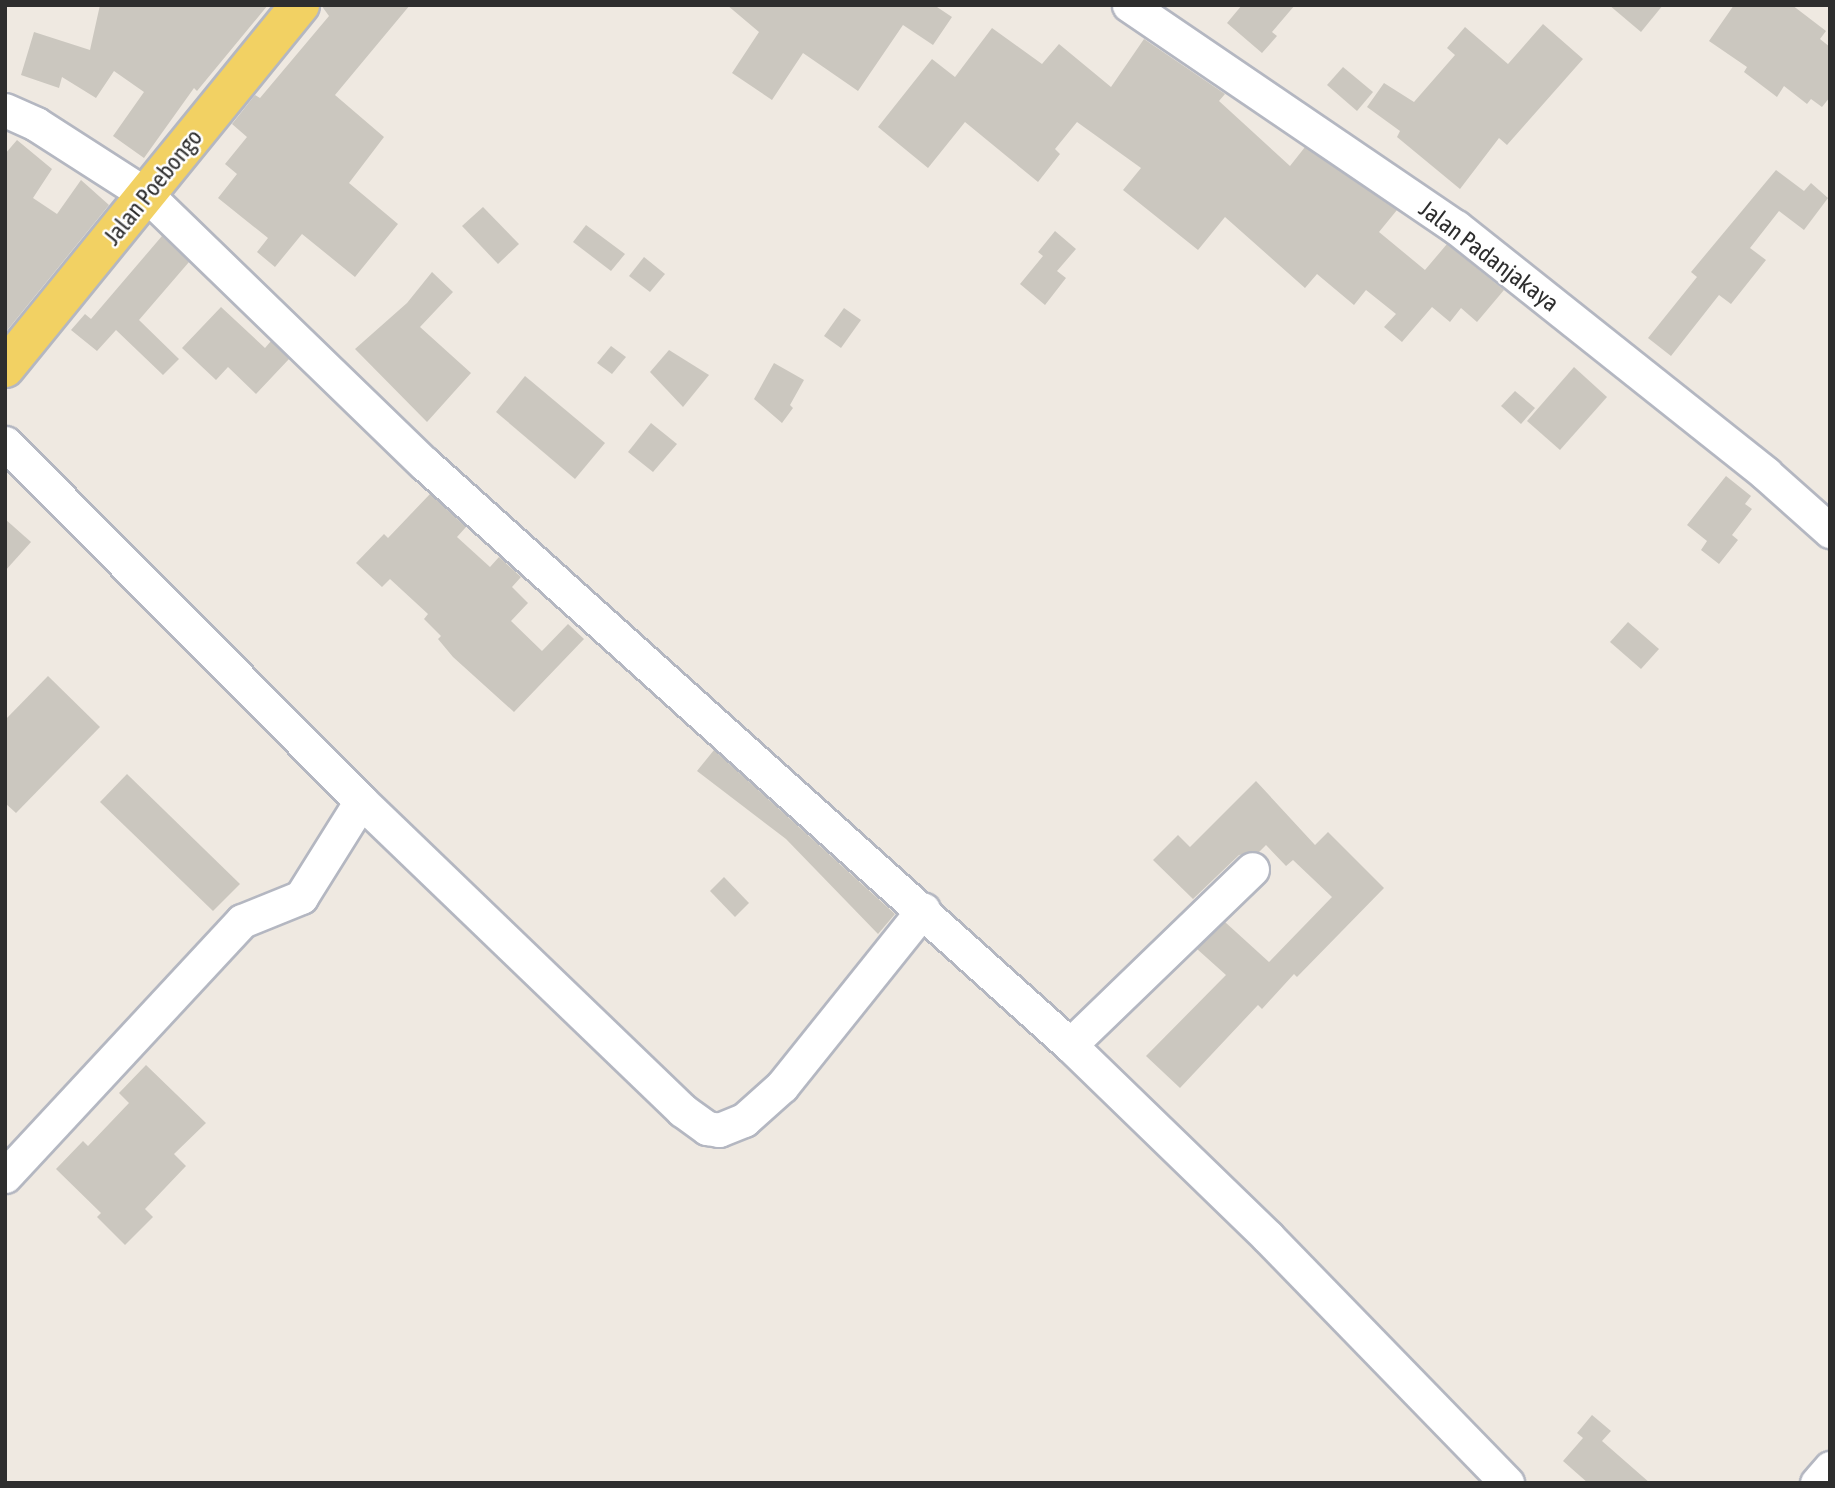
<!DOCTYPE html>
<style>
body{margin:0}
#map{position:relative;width:1835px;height:1488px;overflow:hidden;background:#efe9e1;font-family:"Asap Condensed",sans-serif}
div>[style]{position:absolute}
.building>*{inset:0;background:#cbc7bf}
.roads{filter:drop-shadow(2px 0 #b4b7c1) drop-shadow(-2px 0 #b4b7c1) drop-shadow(0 2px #b4b7c1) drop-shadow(0 -2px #b4b7c1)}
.minor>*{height:33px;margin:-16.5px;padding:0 16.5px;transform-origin:16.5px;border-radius:16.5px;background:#fff}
.major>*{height:38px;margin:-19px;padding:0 19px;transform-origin:19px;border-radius:19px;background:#f2d163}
span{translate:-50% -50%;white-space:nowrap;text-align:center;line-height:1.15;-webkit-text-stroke:5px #fff;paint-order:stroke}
.street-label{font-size:24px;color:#2e2e2e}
.frame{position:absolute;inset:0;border:7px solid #2e2e2e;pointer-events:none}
</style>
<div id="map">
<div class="building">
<i style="clip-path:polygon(100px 5px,268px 5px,197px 91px,194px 88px,144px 158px,113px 136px,144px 92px,114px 71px,96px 98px,62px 77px,59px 88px,21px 75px,34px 32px,90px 50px)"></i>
<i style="clip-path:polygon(321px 5px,410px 5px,335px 95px,384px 137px,349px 183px,398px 224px,355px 277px,302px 234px,275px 267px,257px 252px,268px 238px,218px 198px,237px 174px,225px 164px,247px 137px,232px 124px,255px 95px,260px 98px,329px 16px)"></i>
<i style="clip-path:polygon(727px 5px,934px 5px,952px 17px,933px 45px,903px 25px,858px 91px,803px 53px,772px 100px,732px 73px,759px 32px)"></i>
<i style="clip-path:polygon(1242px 5px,1295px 5px,1272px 32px,1277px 36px,1262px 53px,1227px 23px)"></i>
<i style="clip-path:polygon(1609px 5px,1663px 5px,1641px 32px)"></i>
<i style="clip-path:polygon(1734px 5px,1792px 5px,1826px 31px,1820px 39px,1830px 47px,1830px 97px,1822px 107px,1811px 99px,1807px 104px,1784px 86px,1777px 97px,1744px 72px,1747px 67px,1709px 41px)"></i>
<i style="clip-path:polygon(1543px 24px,1583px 59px,1507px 145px,1499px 138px,1460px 189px,1397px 137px,1400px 131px,1367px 107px,1384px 83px,1414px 102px,1455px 55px,1447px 48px,1465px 27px,1508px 64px)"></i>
<i style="clip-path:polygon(992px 28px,1042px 64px,1059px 44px,1111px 87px,1144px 39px,1225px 94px,1219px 101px,1290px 166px,1305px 147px,1397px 210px,1379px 232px,1425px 270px,1447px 244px,1504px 290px,1477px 322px,1461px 308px,1450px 322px,1432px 307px,1402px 342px,1384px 327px,1396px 314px,1366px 290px,1354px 305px,1317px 274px,1305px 288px,1225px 217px,1198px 250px,1123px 190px,1141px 168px,1077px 122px,1055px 149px,1060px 154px,1038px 182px,965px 122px,928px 168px,878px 127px,932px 59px,955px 77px)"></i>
<i style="clip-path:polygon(1343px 67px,1373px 92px,1357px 111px,1327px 85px)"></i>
<i style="clip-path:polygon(17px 140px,52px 169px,33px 198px,57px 214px,81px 180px,109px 205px,5px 333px,5px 154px)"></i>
<i style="clip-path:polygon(1776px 170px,1804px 191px,1811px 183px,1828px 198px,1804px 230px,1779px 211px,1750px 248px,1766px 260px,1731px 304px,1719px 295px,1671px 356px,1648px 338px,1697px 277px,1691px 272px)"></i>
<i style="clip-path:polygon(483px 207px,519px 244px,498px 264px,462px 226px)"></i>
<i style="clip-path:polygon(586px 225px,625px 254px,611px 271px,573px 242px)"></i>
<i style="clip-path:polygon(1055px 231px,1076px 249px,1057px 271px,1066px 278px,1045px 305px,1020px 284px,1043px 256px,1038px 252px)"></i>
<i style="clip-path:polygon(162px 236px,189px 262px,139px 320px,179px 359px,163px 375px,116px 330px,97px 351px,71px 330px,85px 314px,91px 319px)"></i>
<i style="clip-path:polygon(644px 257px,665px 274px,650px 292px,629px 276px)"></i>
<i style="clip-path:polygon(432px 272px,453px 292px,420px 327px,471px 373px,427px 422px,355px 349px,407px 303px)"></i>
<i style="clip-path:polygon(221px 307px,265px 348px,271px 341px,289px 359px,256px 394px,228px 367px,216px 380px,182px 348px)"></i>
<i style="clip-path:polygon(844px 308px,861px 320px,841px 348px,824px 336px)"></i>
<i style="clip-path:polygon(611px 346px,626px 357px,612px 374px,597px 363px)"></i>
<i style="clip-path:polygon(669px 350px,709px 375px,683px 407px,650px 372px)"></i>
<i style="clip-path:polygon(774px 363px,804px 380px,790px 405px,793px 408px,782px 423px,754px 399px)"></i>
<i style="clip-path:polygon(1574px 367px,1607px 397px,1560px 450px,1527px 421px)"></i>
<i style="clip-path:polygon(525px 376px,605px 443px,575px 479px,496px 412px)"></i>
<i style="clip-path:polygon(1515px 391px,1535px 408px,1521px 424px,1501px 406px)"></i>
<i style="clip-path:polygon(651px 423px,677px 444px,653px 472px,628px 452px)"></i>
<i style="clip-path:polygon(1726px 476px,1751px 496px,1745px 504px,1752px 509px,1732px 535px,1738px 540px,1719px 564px,1701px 550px,1707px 541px,1687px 525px)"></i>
<i style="clip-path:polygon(430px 494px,466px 527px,457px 537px,490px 567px,499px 557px,521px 577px,512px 587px,528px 603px,511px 621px,542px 651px,568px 624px,584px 639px,514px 712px,453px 657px,438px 639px,441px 636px,424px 619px,428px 614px,390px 579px,382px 587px,356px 563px,384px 534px,388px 538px)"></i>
<i style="clip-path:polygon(5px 519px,31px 542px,5px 571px)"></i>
<i style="clip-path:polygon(1628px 622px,1659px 649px,1641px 669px,1610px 642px)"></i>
<i style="clip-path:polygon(48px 676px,100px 727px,16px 813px,5px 803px,5px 720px)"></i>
<i style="clip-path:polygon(714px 750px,895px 914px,878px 934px,786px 839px,697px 771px)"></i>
<i style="clip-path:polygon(127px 774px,240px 884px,213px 911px,100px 802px)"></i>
<i style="clip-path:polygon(1256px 781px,1315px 845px,1328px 832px,1384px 888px,1297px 977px,1294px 974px,1262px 1009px,1258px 1005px,1180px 1088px,1146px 1056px,1226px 975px,1197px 949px,1225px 922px,1269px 962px,1332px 897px,1293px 860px,1286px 866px,1266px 845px,1259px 852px,1239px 855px,1193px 899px,1153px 860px,1178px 835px,1190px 847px)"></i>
<i style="clip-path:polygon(724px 877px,749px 903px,735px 917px,710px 891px)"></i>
<i style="clip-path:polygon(146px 1065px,206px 1123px,174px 1154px,186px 1166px,145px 1209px,153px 1217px,125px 1245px,97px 1217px,101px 1213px,56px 1169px,83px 1141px,88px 1146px,129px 1103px,119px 1093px)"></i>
<i style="clip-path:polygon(1592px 1415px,1611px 1431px,1602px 1441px,1650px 1483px,1588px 1483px,1563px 1461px,1583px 1438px,1577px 1433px)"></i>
</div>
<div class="roads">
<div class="minor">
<i style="left:1129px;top:5px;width:395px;rotate:34.2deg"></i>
<i style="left:1456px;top:227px;width:396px;rotate:38.5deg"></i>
<i style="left:1766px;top:474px;width:86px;rotate:41.7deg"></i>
<i style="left:5px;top:110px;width:34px;rotate:24deg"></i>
<i style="left:36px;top:124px;width:133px;rotate:32.7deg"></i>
<i style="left:148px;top:196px;width:385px;rotate:44.1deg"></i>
<i style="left:425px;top:464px;width:868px;rotate:42.01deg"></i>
<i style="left:1070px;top:1045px;width:276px;rotate:44.1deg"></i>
<i style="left:1268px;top:1237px;width:343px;rotate:45.8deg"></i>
<i style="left:5px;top:443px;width:505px;rotate:45.16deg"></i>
<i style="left:361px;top:801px;width:446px;rotate:43.9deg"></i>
<i style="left:682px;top:1110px;width:31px;rotate:36deg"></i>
<i style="left:707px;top:1128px;width:12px;rotate:9deg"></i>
<i style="left:719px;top:1130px;width:27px;rotate:-22deg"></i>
<i style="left:744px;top:1120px;width:51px;rotate:-41.8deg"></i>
<i style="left:782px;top:1086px;width:226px;rotate:-51.3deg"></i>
<i style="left:1070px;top:1045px;width:253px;rotate:-44deg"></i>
<i style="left:5px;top:1176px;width:348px;rotate:-47.1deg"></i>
<i style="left:242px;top:921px;width:64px;rotate:-22.1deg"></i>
<i style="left:301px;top:897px;width:113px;rotate:-58deg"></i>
<i style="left:1817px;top:1483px;width:20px;rotate:-49deg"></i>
</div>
<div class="major">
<i style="left:5px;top:368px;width:468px;rotate:-50.9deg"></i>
</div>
</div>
<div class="street-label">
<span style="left:153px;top:187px;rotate:-51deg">Jalan Poebongo</span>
<span style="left:1489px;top:256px;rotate:37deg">Jalan Padanjakaya</span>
</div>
<div class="frame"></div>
</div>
